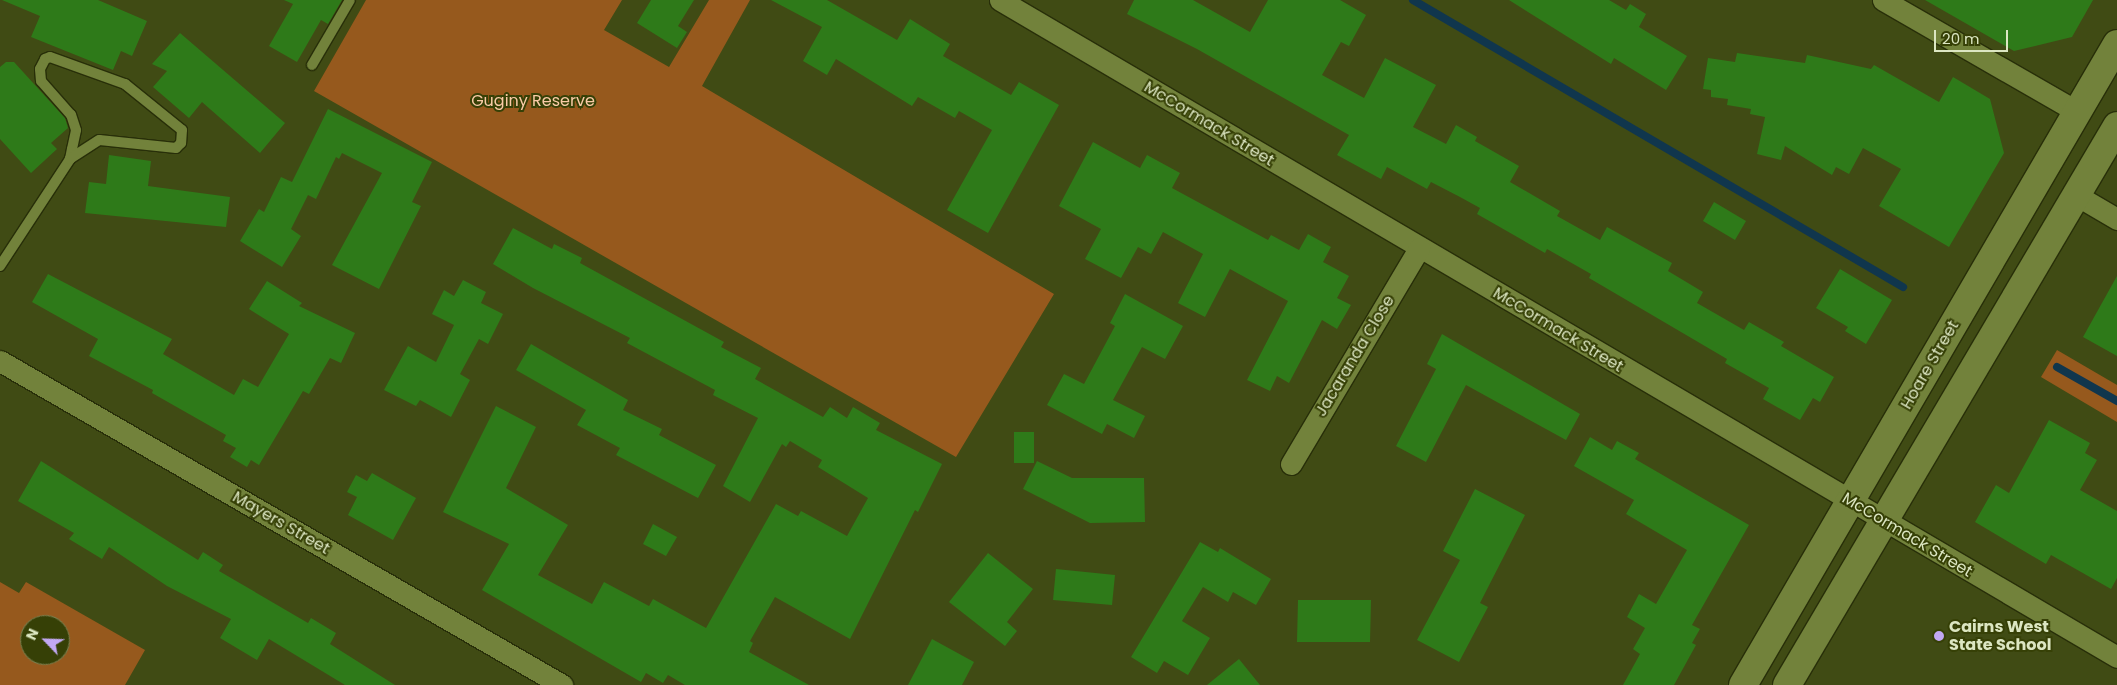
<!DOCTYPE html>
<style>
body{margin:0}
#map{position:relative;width:2117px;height:685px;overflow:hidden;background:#404b14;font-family:Poppins,sans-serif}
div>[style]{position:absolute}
.green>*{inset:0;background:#96591d}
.stream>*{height:8px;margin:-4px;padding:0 4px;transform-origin:4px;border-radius:4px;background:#10364d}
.building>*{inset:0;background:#2e7a19}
.roads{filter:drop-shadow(1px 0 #282f09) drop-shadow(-1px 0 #282f09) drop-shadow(0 1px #282f09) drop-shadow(0 -1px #282f09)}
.lane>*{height:10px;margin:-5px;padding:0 5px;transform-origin:5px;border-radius:5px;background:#72823b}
.street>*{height:21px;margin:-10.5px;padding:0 10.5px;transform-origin:10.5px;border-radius:10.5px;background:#72823b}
.secondary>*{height:28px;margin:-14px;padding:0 14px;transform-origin:14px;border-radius:14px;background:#72823b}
.dots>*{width:14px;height:14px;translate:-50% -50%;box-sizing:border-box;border:2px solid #364006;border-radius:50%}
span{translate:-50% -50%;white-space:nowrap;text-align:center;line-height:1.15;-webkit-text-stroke:4px #364006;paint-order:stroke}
.park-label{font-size:16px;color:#facba7}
.street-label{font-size:16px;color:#dce6c2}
.poi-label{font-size:16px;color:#dce6c2;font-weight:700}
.left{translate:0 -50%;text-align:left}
.north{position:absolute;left:20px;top:615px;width:50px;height:50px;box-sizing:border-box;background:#364006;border:1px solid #788251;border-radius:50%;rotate:294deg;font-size:14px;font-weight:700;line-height:20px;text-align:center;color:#dce6c2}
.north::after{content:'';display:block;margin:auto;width:18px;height:22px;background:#c2a8f3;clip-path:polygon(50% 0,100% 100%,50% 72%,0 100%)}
.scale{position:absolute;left:1934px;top:30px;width:74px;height:22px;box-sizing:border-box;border:2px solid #dce6c2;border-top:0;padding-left:6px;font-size:15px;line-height:18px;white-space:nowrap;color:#dce6c2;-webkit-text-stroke:4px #364006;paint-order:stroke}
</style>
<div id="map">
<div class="green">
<i style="clip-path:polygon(366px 0,622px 0,604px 30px,669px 67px,709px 0,750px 0,702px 86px,1054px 294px,956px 457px,314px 91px)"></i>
<i style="clip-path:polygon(2057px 350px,2117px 385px,2117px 422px,2041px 377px)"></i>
<i style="clip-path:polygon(evenodd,0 582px,19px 593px,26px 582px,145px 650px,125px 685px,0 685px,0 582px,30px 625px,60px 625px,60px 655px,30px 655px,30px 625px)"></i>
</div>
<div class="stream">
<i style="left:1413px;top:0;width:568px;rotate:30.36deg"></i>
<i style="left:2057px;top:367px;width:69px;rotate:29.5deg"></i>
</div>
<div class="building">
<i style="clip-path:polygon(2px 0,98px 0,147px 21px,132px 56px,121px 51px,113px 70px,31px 37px,40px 16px)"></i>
<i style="clip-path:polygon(284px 0,342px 0,328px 24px,321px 20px,297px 62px,269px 46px,293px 4px)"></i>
<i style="clip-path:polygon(651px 0,694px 0,678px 26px,687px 32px,677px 48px,637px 23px)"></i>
<i style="clip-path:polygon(771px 0,827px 0,897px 40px,910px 19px,950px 44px,943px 56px,1011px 95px,1019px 82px,1059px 105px,988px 233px,947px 210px,992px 130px,959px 111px,955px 118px,918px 97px,912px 106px,836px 59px,827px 75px,803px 61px,822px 27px)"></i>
<i style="clip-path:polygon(1134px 0,1193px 0,1250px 32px,1268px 0,1340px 0,1366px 15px,1349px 46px,1341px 42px,1322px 75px,1364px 98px,1385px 58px,1436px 85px,1413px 127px,1446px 144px,1456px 125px,1477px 137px,1475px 141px,1519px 166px,1510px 182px,1560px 211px,1557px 216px,1600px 240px,1607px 227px,1672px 263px,1668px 271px,1703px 292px,1697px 303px,1744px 330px,1749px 322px,1784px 342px,1781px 346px,1834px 377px,1820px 402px,1813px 398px,1800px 420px,1763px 399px,1769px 388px,1725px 363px,1727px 359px,1589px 278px,1591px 274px,1547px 249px,1545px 253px,1477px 214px,1480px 208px,1460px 197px,1431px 182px,1427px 189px,1387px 167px,1381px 179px,1337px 155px,1349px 135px,1197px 49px,1127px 14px)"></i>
<i style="clip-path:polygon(1509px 0,1609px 0,1626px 10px,1630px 4px,1646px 14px,1639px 27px,1687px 56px,1666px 90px,1614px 58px,1611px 64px)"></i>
<i style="clip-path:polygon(1925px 0,2093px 0,2072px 37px,2014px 51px)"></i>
<i style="clip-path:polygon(180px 33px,285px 123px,260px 153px,202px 102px,189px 118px,153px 87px,167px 71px,152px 64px)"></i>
<i style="clip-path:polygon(1737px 53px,1805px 63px,1807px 55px,1871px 69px,1874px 65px,1939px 102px,1953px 77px,1990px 99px,2004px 153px,1949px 247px,1879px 206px,1901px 169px,1863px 148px,1849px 174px,1836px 167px,1832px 175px,1785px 146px,1781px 160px,1757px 154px,1765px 117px,1750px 114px,1751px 109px,1727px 105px,1728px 99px,1711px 97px,1711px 90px,1703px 89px,1708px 58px,1735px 62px)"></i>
<i style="clip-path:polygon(6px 62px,14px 62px,65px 118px,68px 128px,51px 143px,57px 149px,31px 173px,0 139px,0 67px)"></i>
<i style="clip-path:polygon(328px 109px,432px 162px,412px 202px,421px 206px,379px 289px,332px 265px,382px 173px,342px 153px,339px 159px,336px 157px,316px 199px,308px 195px,291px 229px,301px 236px,282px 267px,240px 241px,259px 209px,264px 212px,281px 177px,292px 182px)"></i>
<i style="clip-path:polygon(1093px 142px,1140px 168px,1147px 155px,1180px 173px,1172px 188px,1268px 240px,1271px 235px,1299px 250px,1308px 234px,1331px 247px,1323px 262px,1349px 276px,1337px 298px,1351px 305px,1337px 329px,1322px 320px,1289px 383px,1277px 376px,1270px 391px,1247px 380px,1288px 301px,1230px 269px,1205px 317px,1178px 303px,1203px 254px,1163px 232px,1151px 254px,1138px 247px,1121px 278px,1085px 259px,1101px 229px,1059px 206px)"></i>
<i style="clip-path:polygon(109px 155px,151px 161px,148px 186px,230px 197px,226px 227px,85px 213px,89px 182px,106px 184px)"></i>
<i style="clip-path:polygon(1714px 202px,1746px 221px,1735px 240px,1703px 221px)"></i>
<i style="clip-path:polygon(513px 228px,552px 249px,554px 244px,582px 258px,580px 263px,724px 342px,721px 347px,761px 368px,755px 379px,823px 417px,830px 407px,847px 418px,853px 407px,880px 423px,876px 430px,942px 464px,918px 512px,915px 510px,850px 639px,775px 597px,750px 641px,753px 643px,749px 652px,809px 685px,685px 685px,668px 675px,663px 683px,646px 673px,641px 682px,482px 590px,509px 544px,443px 512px,496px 406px,536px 427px,506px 488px,568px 525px,538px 575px,592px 604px,604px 582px,649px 606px,653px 599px,706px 628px,776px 504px,798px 516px,801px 511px,847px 536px,868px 498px,818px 467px,822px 460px,790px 441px,786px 447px,782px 444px,750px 502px,723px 486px,758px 418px,713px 395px,715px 390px,627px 343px,630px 338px,533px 288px,493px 264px)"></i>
<i style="clip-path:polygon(1840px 269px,1892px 300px,1866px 344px,1845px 331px,1848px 327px,1816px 308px)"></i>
<i style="clip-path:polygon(48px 274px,172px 339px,163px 354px,234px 395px,243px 379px,258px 387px,289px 334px,249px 309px,267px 281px,302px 303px,299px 306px,355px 333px,341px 363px,330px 358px,309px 394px,303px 391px,259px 465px,251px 460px,247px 467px,230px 457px,236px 448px,223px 441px,226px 435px,152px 393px,153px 390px,89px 356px,98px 339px,32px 302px)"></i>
<i style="clip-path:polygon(2117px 276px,2117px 356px,2083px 337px)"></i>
<i style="clip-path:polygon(463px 280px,486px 292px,481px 303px,503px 314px,488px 344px,479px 339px,460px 374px,470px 380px,451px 417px,420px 400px,416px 406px,384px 390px,408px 346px,436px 362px,454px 325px,432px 314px,444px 290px,454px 296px)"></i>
<i style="clip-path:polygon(1125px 294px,1183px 326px,1165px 359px,1142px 347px,1113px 400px,1145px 416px,1134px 438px,1107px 424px,1102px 434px,1047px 405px,1064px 374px,1084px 384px,1115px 326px,1110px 323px)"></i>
<i style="clip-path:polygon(1442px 334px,1580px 414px,1566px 440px,1466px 385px,1426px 462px,1396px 446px,1436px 369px,1427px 364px)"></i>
<i style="clip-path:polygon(531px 344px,628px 400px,623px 410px,662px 429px,659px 435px,716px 465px,698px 498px,616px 455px,620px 448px,577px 425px,586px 410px,516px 370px)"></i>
<i style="clip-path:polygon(2049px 420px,2090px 443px,2085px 453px,2097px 460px,2080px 490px,2117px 511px,2117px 578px,2111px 589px,2051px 555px,2046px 564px,1975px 522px,1996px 485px,2009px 493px)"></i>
<i style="clip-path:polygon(1014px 432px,1034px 432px,1034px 463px,1014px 463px)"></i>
<i style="clip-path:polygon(1590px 437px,1612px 450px,1617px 441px,1639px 453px,1635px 459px,1749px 525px,1692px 625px,1700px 629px,1692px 643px,1696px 645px,1674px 685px,1623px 685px,1640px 654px,1633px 649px,1645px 628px,1627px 617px,1639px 594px,1656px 604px,1687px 550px,1626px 514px,1634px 500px,1574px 466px)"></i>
<i style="clip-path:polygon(41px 461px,198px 560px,203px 552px,223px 565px,219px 571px,308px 623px,311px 618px,336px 633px,330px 644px,395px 685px,345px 685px,269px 639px,257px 660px,220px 638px,231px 619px,167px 586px,109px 547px,102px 559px,69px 539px,74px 533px,18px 501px)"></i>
<i style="clip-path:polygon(1037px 461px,1072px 478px,1144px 478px,1145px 522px,1090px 523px,1023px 489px)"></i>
<i style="clip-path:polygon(372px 473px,416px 498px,393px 540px,348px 515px,357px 497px,347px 492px,356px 475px,367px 481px)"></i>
<i style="clip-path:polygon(1475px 489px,1525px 515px,1480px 603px,1488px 607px,1459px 662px,1417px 640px,1460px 560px,1443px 551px)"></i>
<i style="clip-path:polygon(653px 524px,677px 537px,666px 556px,643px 544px)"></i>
<i style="clip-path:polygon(1200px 542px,1218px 552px,1220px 548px,1271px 579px,1256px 605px,1233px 592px,1228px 602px,1203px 587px,1182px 621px,1210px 638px,1188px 675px,1164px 661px,1157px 673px,1131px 657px)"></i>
<i style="clip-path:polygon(988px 553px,1033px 589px,1007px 622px,1017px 631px,1005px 646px,949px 602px)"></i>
<i style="clip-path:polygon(1056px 569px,1115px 575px,1112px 605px,1053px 600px)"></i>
<i style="clip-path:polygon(1298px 600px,1371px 600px,1370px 642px,1297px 642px)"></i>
<i style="clip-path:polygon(932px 639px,974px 662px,962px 685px,908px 685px)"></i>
<i style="clip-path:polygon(1239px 659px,1260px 685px,1207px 685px)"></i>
</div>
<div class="roads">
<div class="lane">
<i style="left:312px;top:65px;width:75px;rotate:-59.7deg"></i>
<i style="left:0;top:266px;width:128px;rotate:-56.8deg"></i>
<i style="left:70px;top:159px;width:10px;rotate:-79deg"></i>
<i style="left:72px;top:149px;width:19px;rotate:-78deg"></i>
<i style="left:76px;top:130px;width:16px;rotate:-108deg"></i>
<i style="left:71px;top:115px;width:45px;rotate:-131.4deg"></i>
<i style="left:41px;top:81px;width:12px;rotate:-95deg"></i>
<i style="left:40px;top:69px;width:11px;rotate:-63deg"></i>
<i style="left:45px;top:59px;width:5px;rotate:-22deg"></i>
<i style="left:50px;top:57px;width:80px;rotate:19.8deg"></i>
<i style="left:125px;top:84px;width:73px;rotate:38.9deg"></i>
<i style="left:182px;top:130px;width:13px;rotate:94deg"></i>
<i style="left:181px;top:143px;width:7px;rotate:135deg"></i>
<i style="left:176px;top:148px;width:77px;rotate:-174.1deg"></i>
<i style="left:99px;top:140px;width:35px;rotate:147deg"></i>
</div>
<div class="street">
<i style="left:1000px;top:0;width:1296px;rotate:30.46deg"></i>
<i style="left:1883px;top:0;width:225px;rotate:29.9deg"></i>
<i style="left:2076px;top:195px;width:48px;rotate:30.3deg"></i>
<i style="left:0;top:361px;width:649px;rotate:29.96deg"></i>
<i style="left:1291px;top:464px;width:251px;rotate:-59.3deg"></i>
</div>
<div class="secondary">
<i style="left:1743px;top:685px;width:742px;rotate:-59.74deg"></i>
<i style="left:1787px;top:685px;width:649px;rotate:-59.44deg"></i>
</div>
</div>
<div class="dots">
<i style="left:1939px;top:636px;background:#c2a8f3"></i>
</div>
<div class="park-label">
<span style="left:533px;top:101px">Guginy Reserve</span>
</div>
<div class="street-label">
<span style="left:1209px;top:124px;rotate:31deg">McCormack Street</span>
<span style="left:1558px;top:330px;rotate:31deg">McCormack Street</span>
<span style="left:1355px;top:356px;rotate:-59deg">Jacaranda Close</span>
<span style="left:1930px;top:365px;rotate:-60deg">Hoare Street</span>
<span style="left:281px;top:523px;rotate:30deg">Mayers Street</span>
<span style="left:1907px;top:535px;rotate:31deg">McCormack Street</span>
</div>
<div class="poi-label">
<span class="left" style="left:1949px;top:636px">Cairns West<br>State School</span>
</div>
<div class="north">N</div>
<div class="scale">20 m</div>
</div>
